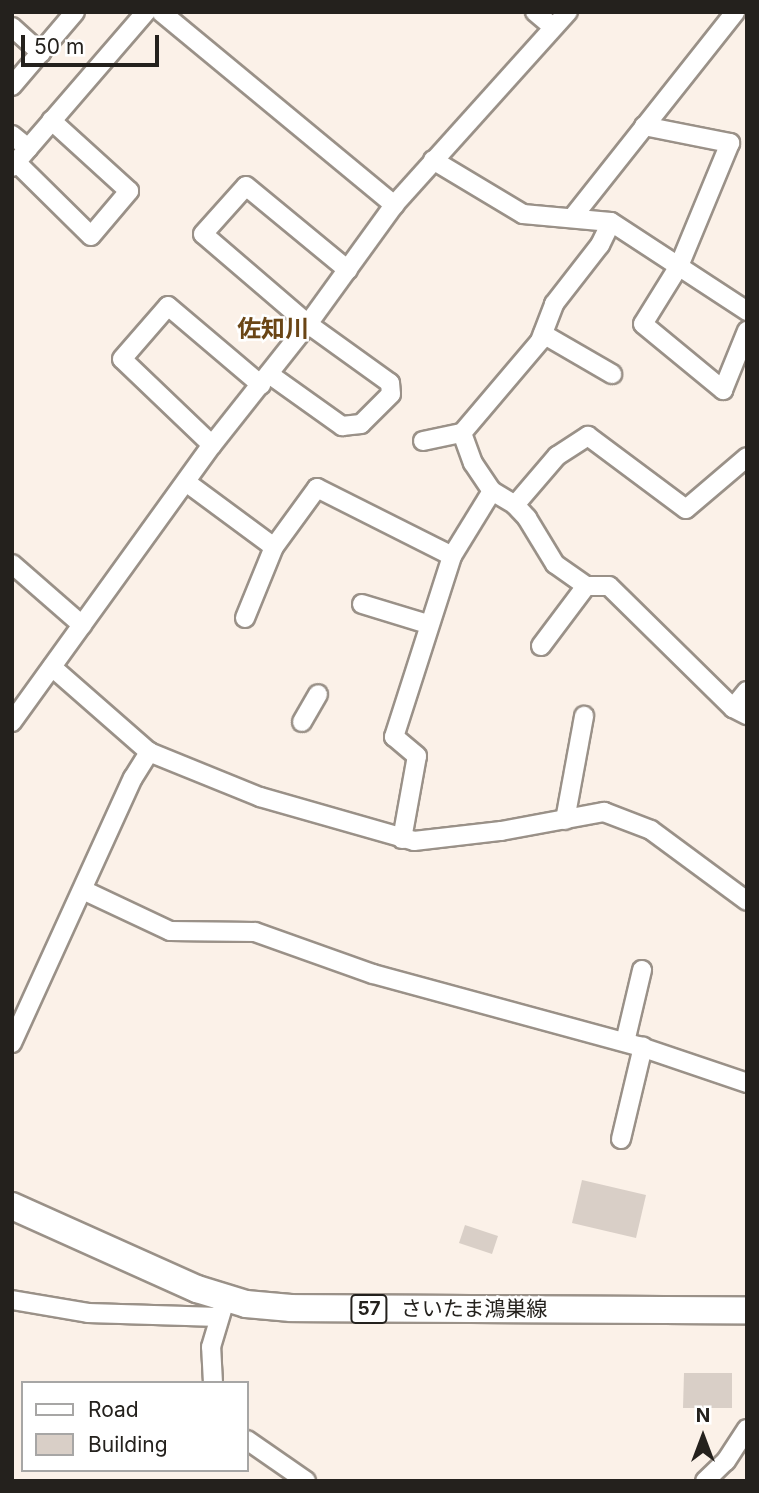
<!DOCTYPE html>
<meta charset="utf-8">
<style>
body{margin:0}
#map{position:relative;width:759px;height:1493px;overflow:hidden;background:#fbf1e8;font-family:Inter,"Noto Sans JP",sans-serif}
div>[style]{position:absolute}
.building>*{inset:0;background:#d9cfc7}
.roads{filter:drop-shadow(2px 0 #9a9188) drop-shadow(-2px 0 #9a9188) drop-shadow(0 2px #9a9188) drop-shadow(0 -2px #9a9188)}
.minor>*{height:18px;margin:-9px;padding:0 9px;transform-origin:9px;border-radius:9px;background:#fff}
.primary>*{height:26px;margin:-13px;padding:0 13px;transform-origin:13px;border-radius:13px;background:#fff}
span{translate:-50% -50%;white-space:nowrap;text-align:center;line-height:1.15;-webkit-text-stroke:5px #fff;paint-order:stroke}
.shield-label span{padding:2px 5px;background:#fff;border:2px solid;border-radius:5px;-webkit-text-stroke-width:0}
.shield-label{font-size:19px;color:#24211d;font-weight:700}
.street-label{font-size:21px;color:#24211d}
.quarter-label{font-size:24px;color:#6a4515;font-weight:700}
.frame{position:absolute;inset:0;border:14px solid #24211d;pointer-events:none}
.legend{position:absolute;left:21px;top:1381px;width:228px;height:91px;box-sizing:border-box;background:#fff;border:2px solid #a7a6a5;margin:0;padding:9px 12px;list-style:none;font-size:21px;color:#24211d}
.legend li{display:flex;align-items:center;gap:14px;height:35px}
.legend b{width:35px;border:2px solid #a7a6a5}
.north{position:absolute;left:668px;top:1402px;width:70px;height:70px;-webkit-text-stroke:5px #fff;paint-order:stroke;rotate:0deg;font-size:19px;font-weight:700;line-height:28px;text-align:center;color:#24211d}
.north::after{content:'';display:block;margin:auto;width:24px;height:32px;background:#24211d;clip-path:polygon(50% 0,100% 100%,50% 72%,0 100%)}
.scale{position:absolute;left:21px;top:35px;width:138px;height:32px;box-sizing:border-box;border:4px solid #24211d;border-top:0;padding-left:9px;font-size:21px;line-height:24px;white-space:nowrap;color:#24211d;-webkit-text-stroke:5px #fff;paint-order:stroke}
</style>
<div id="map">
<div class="building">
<i style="clip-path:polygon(582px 1180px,646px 1195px,636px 1238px,572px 1223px)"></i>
<i style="clip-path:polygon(465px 1225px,498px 1236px,492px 1254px,459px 1243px)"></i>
<i style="clip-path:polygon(684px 1373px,732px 1373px,732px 1408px,683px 1408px)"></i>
</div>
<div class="roads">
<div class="minor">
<i style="left:161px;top:12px;width:303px;rotate:39.6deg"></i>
<i style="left:535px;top:12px;width:23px;rotate:40deg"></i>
<i style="left:12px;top:27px;width:39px;rotate:42deg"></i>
<i style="left:12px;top:86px;width:97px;rotate:-49.6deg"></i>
<i style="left:644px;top:126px;width:88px;rotate:11.2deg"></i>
<i style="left:730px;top:143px;width:133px;rotate:112.5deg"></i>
<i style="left:679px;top:266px;width:68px;rotate:121.8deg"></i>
<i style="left:643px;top:324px;width:104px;rotate:39.5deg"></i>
<i style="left:723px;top:390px;width:64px;rotate:-67.9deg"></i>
<i style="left:12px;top:135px;width:21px;rotate:39deg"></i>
<i style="left:433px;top:160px;width:105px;rotate:31deg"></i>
<i style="left:523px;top:214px;width:88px;rotate:5.2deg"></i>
<i style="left:611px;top:222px;width:163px;rotate:33.2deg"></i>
<i style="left:16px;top:162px;width:105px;rotate:44.6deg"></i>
<i style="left:91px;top:236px;width:59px;rotate:-49.8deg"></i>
<i style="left:129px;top:191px;width:105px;rotate:-137.7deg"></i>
<i style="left:12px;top:167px;width:205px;rotate:-49.2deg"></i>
<i style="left:572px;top:218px;width:263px;rotate:-51.6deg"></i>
<i style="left:543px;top:334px;width:80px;rotate:30.1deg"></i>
<i style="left:269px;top:374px;width:90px;rotate:35.5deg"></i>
<i style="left:342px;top:426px;width:19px;rotate:-6deg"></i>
<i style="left:361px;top:424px;width:42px;rotate:-45deg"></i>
<i style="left:391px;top:394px;width:11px;rotate:-95deg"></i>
<i style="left:390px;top:383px;width:101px;rotate:-144.3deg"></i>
<i style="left:308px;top:324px;width:138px;rotate:-139.4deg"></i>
<i style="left:203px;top:234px;width:64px;rotate:-48.1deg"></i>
<i style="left:246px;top:186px;width:132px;rotate:39.5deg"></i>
<i style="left:462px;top:433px;width:32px;rotate:70deg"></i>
<i style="left:473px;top:463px;width:34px;rotate:56deg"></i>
<i style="left:492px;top:491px;width:27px;rotate:31deg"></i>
<i style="left:515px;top:505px;width:18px;rotate:47deg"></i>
<i style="left:527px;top:518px;width:54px;rotate:58.7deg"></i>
<i style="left:555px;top:564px;width:38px;rotate:35deg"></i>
<i style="left:586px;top:586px;width:23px"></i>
<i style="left:609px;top:586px;width:174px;rotate:44.5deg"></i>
<i style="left:733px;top:708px;width:16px;rotate:27deg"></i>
<i style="left:423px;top:441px;width:40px;rotate:-12deg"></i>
<i style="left:462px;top:433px;width:121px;rotate:-49.7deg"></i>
<i style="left:540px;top:341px;width:40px;rotate:-69deg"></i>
<i style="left:554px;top:304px;width:75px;rotate:-52.1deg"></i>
<i style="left:600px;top:245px;width:25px;rotate:-64deg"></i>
<i style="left:212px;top:445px;width:124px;rotate:-136.3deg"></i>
<i style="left:122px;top:359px;width:70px;rotate:-49deg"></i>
<i style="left:168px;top:306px;width:122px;rotate:40.3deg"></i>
<i style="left:186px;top:482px;width:109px;rotate:36.5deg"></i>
<i style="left:515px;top:505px;width:65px;rotate:-49.4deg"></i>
<i style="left:557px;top:456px;width:37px;rotate:-33deg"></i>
<i style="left:588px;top:436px;width:122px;rotate:36.7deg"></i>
<i style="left:686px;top:509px;width:80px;rotate:-40.4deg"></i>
<i style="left:12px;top:564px;width:93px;rotate:41.1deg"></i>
<i style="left:362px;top:604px;width:69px;rotate:16.9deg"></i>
<i style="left:245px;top:618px;width:77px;rotate:-67.8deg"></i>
<i style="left:274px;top:547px;width:73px;rotate:-53.9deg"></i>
<i style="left:317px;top:488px;width:151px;rotate:26.7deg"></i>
<i style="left:541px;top:646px;width:75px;rotate:-53.1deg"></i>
<i style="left:52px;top:667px;width:129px;rotate:41.2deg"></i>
<i style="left:149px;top:752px;width:120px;rotate:22.1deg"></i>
<i style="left:260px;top:797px;width:160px;rotate:15.9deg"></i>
<i style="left:414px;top:841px;width:88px;rotate:-6.6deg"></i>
<i style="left:501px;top:831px;width:105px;rotate:-10.5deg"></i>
<i style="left:604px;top:812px;width:50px;rotate:21deg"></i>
<i style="left:651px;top:830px;width:119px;rotate:36.5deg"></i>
<i style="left:733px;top:708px;width:22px;rotate:-51deg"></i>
<i style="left:12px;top:722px;width:342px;rotate:-54.2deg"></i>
<i style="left:212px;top:445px;width:154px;rotate:-51.6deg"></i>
<i style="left:308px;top:324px;width:147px;rotate:-54.1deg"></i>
<i style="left:394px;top:205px;width:260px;rotate:-48deg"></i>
<i style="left:302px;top:722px;width:32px;rotate:-60deg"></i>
<i style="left:565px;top:820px;width:106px;rotate:-79.6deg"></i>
<i style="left:402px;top:839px;width:84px;rotate:-79.8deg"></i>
<i style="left:417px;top:756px;width:30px;rotate:-140deg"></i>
<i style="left:394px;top:737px;width:190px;rotate:-72.2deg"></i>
<i style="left:452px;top:556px;width:76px;rotate:-58.4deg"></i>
<i style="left:83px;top:890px;width:96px;rotate:25.2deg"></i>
<i style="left:170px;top:931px;width:85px;rotate:0.7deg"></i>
<i style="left:255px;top:932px;width:125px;rotate:19.6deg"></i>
<i style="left:373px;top:974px;width:275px;rotate:15.2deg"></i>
<i style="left:638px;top:1046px;width:115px;rotate:18.7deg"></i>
<i style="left:625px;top:1042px;width:74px;rotate:-76.7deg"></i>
<i style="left:12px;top:1043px;width:291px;rotate:-65.5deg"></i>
<i style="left:133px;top:778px;width:31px;rotate:-58deg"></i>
<i style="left:621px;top:1139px;width:95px;rotate:-76.6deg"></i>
<i style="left:12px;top:1300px;width:77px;rotate:9.7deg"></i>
<i style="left:88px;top:1313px;width:131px;rotate:1.7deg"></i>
<i style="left:213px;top:1383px;width:36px;rotate:-93deg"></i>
<i style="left:211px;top:1347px;width:42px;rotate:-73.3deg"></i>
<i style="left:247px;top:1440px;width:72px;rotate:34.8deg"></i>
<i style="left:705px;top:1481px;width:29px;rotate:-44deg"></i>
<i style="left:726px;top:1461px;width:38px;rotate:-57deg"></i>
</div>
<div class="primary">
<i style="left:12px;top:1206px;width:203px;rotate:24.2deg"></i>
<i style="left:197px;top:1289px;width:51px;rotate:17deg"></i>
<i style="left:246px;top:1304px;width:45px;rotate:5.1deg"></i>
<i style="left:291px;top:1308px;width:456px;rotate:0.3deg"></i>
</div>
</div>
<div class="shield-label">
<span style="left:369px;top:1309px">57</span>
</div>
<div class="street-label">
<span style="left:474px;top:1309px">さいたま鴻巣線</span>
</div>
<div class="quarter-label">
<span style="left:273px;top:329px">佐知川</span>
</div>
<div class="frame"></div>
<ul class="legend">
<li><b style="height:9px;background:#fff"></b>Road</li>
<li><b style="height:19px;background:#d9cfc7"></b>Building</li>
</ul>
<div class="north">N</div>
<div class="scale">50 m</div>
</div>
